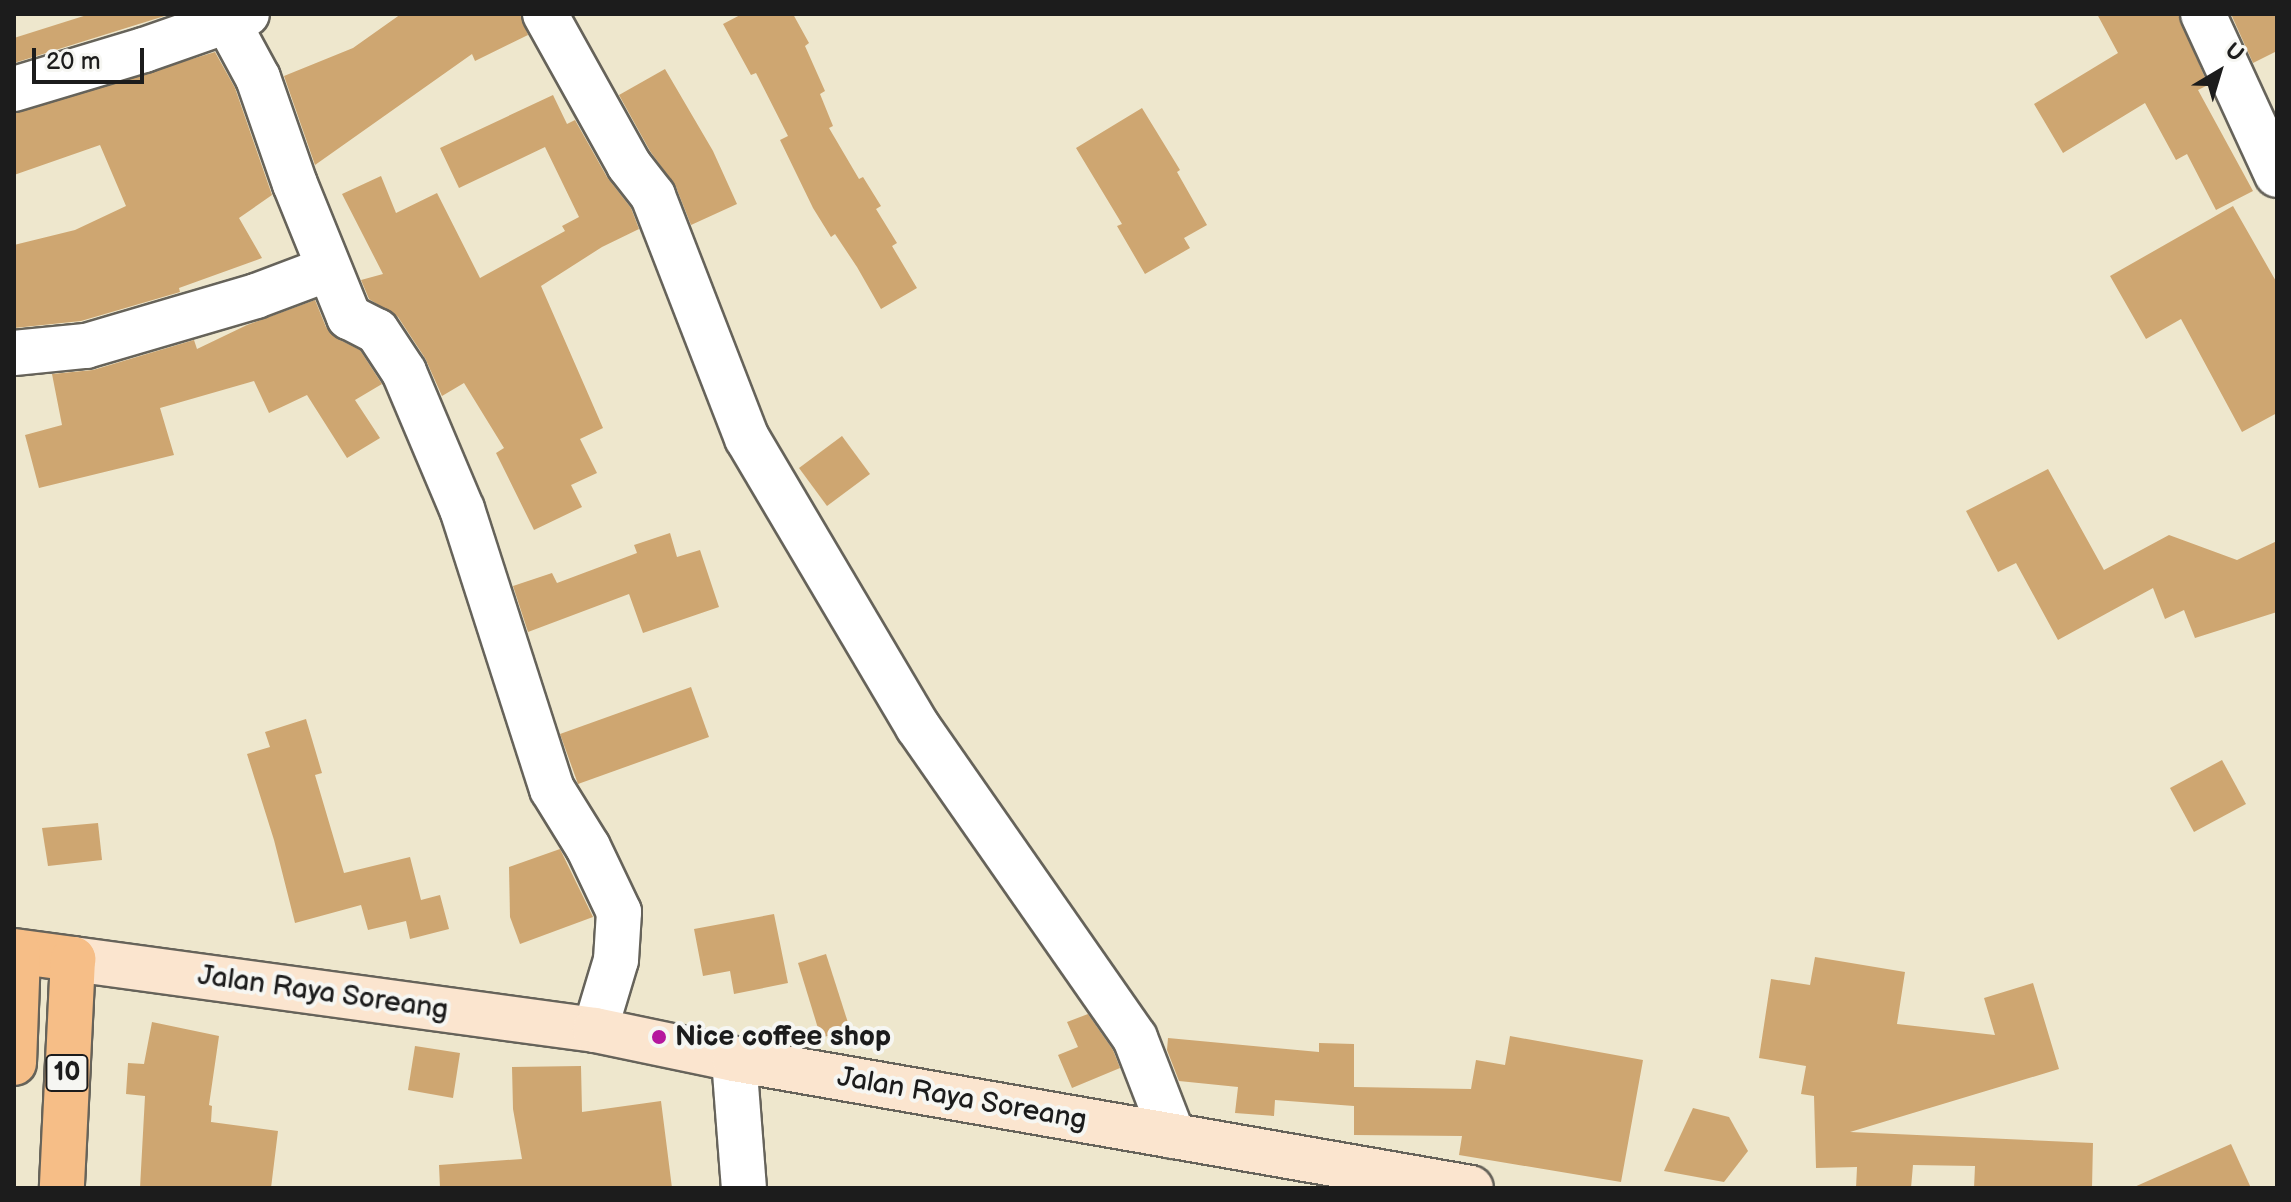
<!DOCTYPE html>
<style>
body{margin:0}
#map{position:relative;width:2291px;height:1202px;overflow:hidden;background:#eee7cd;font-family:"Balsamiq Sans",sans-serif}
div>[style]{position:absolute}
.building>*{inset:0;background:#cea671}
.roads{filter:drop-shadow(2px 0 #66635a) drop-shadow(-2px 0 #66635a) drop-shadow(0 2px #66635a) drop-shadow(0 -2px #66635a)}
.street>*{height:44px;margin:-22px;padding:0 22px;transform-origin:22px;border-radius:22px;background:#fff}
.secondary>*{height:44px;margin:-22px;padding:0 22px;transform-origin:22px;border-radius:22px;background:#fbe5cf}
.highway>*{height:44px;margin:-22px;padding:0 22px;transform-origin:22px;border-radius:22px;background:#f6be87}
.dots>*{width:22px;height:22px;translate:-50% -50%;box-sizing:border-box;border:4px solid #f6f6f2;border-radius:50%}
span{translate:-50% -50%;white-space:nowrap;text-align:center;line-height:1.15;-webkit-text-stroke:8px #f6f6f2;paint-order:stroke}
.shield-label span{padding:2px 6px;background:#f6f6f2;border:2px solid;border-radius:6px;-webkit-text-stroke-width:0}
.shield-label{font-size:26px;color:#1c1c1c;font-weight:700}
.street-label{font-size:28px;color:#1c1c1c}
.poi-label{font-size:28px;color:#1c1c1c;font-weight:700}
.left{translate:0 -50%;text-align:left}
.frame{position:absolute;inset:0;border:16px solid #1c1c1c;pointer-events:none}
.north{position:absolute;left:2179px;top:32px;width:80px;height:80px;-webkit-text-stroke:6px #f6f6f2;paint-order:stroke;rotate:38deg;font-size:22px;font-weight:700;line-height:32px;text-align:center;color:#1c1c1c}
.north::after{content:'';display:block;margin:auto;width:28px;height:36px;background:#1c1c1c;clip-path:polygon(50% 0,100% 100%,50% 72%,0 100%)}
.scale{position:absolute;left:32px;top:48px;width:112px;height:36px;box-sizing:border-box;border:4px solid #1c1c1c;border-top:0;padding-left:10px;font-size:24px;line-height:28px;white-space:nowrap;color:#1c1c1c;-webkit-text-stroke:6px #f6f6f2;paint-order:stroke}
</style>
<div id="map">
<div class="building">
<i style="clip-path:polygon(90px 14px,171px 14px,14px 63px,14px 38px)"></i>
<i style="clip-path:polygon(401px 14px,520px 14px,528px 35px,475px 61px,472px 54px,315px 165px,284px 76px,353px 48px)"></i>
<i style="clip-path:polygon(742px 14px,793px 14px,809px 43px,805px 46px,825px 91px,820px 94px,833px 126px,829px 128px,859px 179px,863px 177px,881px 206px,876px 209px,897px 243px,892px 246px,917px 288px,881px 309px,857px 267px,835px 234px,831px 237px,813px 208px,780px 140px,788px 136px,756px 73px,751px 75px,723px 24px)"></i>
<i style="clip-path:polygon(2097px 14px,2178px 14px,2208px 85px,2198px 90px,2253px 191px,2216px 210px,2187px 154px,2176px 160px,2145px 103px,2063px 153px,2034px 104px,2118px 53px)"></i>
<i style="clip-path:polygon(2231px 14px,2277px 14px,2277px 51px,2253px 63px)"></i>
<i style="clip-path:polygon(215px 52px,235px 88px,272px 195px,239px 218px,262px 258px,179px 288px,180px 292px,81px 321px,14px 328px,14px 245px,75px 230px,126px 206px,100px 145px,14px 175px,14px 113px)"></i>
<i style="clip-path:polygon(665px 69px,713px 151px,737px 204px,691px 225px,676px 187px,650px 151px,619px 95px)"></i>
<i style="clip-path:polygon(553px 95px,567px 124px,575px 120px,607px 177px,631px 208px,639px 229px,602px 247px,541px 286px,603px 428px,580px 439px,597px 473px,571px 485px,582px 507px,534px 530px,496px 453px,504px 448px,464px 383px,442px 396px,425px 358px,398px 317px,369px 299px,361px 280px,383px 274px,342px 194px,381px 176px,396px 213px,437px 193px,480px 278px,565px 231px,562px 226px,579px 217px,545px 147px,459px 188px,440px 148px)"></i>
<i style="clip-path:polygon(1142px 108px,1180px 170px,1177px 172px,1207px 225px,1184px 238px,1190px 248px,1145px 274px,1117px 226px,1122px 224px,1076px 148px)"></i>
<i style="clip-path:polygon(2233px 206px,2277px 283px,2277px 413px,2242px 432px,2181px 319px,2146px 339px,2110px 276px)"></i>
<i style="clip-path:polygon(315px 300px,326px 327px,338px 339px,360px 350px,382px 384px,355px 400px,380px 438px,347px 458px,307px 395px,269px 413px,254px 381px,160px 408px,174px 455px,39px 488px,25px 435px,62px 425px,52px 374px,93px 370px,194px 340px,197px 349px,247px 325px)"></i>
<i style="clip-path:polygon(842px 436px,870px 474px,827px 506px,799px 468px)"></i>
<i style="clip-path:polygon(2048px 469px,2104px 570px,2169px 535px,2237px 560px,2277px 541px,2277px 612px,2195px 638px,2184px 610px,2165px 619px,2153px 588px,2058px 640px,2016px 563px,1998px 572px,1966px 511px)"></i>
<i style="clip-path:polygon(670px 533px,677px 557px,700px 550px,719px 607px,643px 633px,629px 594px,528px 632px,513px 586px,552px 573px,557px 583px,637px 553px,634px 545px)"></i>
<i style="clip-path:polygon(691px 687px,709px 737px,578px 784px,560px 734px)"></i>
<i style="clip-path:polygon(306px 719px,322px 773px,315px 775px,344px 873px,410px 857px,421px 900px,440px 895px,449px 929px,410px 939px,406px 921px,368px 930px,361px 905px,295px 923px,274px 840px,247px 754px,270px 747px,265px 732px)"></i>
<i style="clip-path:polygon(2222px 760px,2246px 804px,2194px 832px,2170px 788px)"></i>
<i style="clip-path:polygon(98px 823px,102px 860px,48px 866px,42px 828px)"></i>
<i style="clip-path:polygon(560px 849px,593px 917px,520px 944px,510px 917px,509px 867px)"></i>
<i style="clip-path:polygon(774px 914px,788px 983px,734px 994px,730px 971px,703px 976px,694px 929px)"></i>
<i style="clip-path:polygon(826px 954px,850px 1029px,821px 1038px,798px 963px)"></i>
<i style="clip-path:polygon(1815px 957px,1905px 972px,1897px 1024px,1995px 1035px,1984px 998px,2033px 983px,2059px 1069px,1850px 1132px,2093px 1143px,2092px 1188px,1974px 1188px,1975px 1166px,1913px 1165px,1911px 1188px,1856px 1188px,1857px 1167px,1816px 1168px,1814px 1096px,1801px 1094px,1806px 1066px,1759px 1058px,1771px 979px,1810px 985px)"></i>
<i style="clip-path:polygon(1088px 1014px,1113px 1050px,1120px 1068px,1072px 1088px,1058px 1055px,1078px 1047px,1067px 1022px)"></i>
<i style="clip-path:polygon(152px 1022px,219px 1036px,209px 1105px,212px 1106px,211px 1122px,278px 1131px,271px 1188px,140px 1188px,145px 1096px,126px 1094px,128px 1063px,144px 1064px)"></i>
<i style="clip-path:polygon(1510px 1036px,1643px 1060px,1621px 1182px,1459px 1155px,1462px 1136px,1354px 1135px,1354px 1106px,1275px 1100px,1274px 1116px,1235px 1113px,1238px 1087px,1179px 1081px,1167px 1050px,1168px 1038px,1319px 1052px,1319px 1043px,1354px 1044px,1354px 1087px,1471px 1089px,1476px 1060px,1505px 1065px)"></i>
<i style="clip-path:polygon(415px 1046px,460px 1053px,453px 1098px,408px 1090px)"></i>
<i style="clip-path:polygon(581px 1066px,582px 1112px,661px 1101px,672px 1188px,440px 1188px,439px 1165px,522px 1159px,513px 1109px,512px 1067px)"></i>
<i style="clip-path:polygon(1693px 1108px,1729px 1117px,1748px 1151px,1724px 1182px,1664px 1171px)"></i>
<i style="clip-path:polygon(2231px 1144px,2251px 1188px,2132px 1188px)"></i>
</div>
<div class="roads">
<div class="street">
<i style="left:545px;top:14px;width:173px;rotate:60.9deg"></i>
<i style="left:629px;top:165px;width:39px;rotate:52deg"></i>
<i style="left:653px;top:196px;width:260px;rotate:68.8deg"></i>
<i style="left:747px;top:438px;width:336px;rotate:59.4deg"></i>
<i style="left:918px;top:727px;width:379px;rotate:55.1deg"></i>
<i style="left:1135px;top:1038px;width:105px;rotate:68.8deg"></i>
<i style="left:2203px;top:14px;width:177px;rotate:65.3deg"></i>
<i style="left:226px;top:19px;width:67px;rotate:61.5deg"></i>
<i style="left:258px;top:78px;width:112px;rotate:70.8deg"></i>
<i style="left:295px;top:184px;width:144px;rotate:67.9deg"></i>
<i style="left:349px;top:317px;width:31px;rotate:27deg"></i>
<i style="left:377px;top:331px;width:49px;rotate:56.6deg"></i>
<i style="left:404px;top:372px;width:149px;rotate:67.1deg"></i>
<i style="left:462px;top:509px;width:294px;rotate:72.2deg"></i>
<i style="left:552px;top:789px;width:68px;rotate:58.2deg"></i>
<i style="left:588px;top:847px;width:72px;rotate:64.5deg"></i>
<i style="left:619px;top:912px;width:48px;rotate:93.6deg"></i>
<i style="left:616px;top:960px;width:73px;rotate:106.7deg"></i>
<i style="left:14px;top:89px;width:136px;rotate:-16.7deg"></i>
<i style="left:144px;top:50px;width:109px;rotate:-19.3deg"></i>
<i style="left:14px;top:353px;width:72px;rotate:-5.6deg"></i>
<i style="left:86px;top:346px;width:177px;rotate:-16.4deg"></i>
<i style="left:256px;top:296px;width:77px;rotate:-20.6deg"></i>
<i style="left:734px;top:1059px;width:129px;rotate:85.6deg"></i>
</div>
<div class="secondary">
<i style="left:73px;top:959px;width:527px;rotate:7.75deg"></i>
<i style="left:595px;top:1030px;width:142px;rotate:11.8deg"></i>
<i style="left:734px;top:1059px;width:748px;rotate:9.93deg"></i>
</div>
<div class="highway">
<i style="left:14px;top:951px;width:60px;rotate:7.7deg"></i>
<i style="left:73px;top:959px;width:229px;rotate:92.8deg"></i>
<i style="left:14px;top:1063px;width:111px;rotate:-87.9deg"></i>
</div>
</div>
<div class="dots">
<i style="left:659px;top:1037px;background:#b5179e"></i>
</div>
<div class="shield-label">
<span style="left:67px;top:1073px">10</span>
</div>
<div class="street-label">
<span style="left:323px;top:993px;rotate:8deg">Jalan Raya Soreang</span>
<span style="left:962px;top:1099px;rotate:10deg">Jalan Raya Soreang</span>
</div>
<div class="poi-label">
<span class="left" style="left:675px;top:1037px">Nice coffee shop</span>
</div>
<div class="frame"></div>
<div class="north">U</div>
<div class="scale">20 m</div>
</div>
